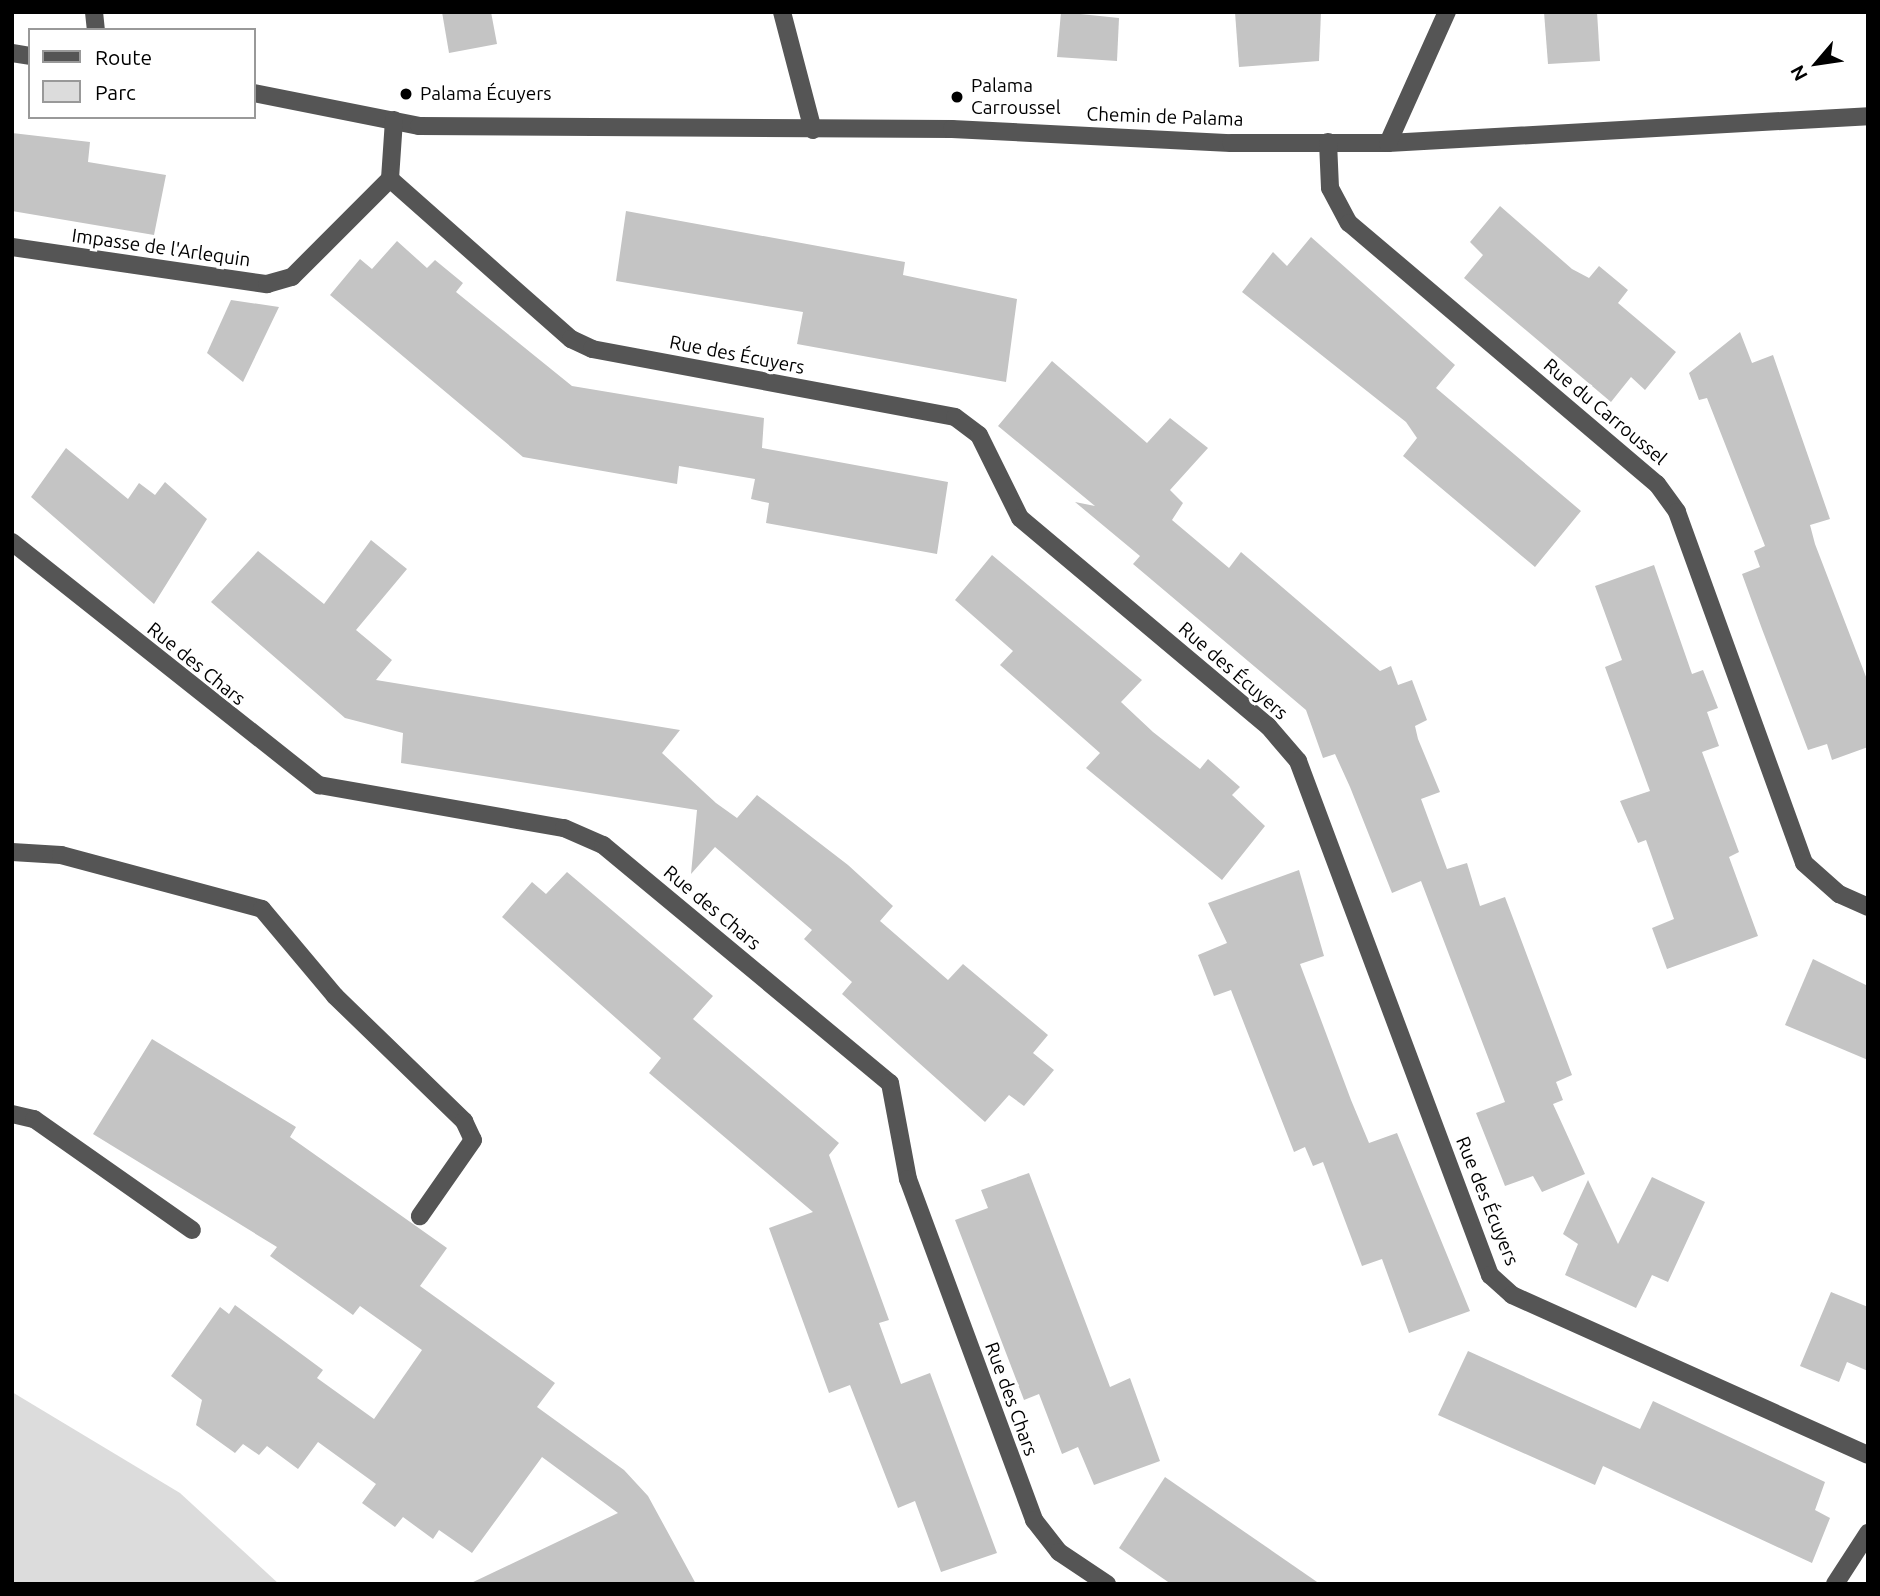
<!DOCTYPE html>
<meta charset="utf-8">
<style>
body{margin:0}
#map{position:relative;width:1880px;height:1596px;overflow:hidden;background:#fff;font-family:Ubuntu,sans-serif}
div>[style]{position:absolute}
.green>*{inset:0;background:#dcdcdc}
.building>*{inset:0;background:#c4c4c4}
.minor>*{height:18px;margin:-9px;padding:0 9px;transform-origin:9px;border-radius:9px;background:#555}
.dots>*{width:19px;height:19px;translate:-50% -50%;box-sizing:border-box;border:4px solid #fff;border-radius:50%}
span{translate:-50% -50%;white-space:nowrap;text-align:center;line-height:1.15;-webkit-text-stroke:6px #fff;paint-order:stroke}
.poi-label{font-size:19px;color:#000}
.left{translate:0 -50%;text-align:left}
.street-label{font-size:19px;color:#000}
.frame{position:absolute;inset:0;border:14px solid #000;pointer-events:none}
.legend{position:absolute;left:28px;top:28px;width:228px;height:91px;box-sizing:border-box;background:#fff;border:2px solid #999;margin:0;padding:9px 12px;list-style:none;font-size:21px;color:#000}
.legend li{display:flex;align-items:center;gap:14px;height:35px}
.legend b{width:35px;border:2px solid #999}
.north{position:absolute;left:1782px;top:28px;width:70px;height:70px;-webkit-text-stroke:5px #fff;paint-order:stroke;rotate:241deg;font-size:19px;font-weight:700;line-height:28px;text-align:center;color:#000}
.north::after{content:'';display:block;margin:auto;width:24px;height:32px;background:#000;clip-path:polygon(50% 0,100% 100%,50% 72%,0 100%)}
</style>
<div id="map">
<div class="green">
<i style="clip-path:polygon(12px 1392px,180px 1493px,279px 1584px,12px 1584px)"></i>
</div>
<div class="building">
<i style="clip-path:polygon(442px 12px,491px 12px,497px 44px,449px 53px)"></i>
<i style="clip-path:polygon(1061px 12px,1119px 18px,1117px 61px,1057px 57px)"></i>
<i style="clip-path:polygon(1235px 12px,1321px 12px,1319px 61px,1239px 67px)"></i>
<i style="clip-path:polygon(1544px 12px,1597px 12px,1600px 61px,1548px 64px)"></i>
<i style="clip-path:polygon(12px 133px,90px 142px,88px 162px,166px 175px,154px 235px,12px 211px)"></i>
<i style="clip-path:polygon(1500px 206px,1572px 269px,1589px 278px,1599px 266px,1628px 290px,1618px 303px,1676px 352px,1645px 390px,1631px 377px,1611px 402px,1464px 278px,1483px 255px,1470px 242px)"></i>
<i style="clip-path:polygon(626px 211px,905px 262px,903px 275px,1017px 299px,1006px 382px,797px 344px,803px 312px,616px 281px)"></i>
<i style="clip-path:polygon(1311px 237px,1455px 365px,1436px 388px,1581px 511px,1535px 567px,1403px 456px,1417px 438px,1406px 422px,1242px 292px,1273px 252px,1287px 266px)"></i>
<i style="clip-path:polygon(397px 241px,427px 268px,435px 260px,463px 283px,456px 292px,572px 386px,764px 418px,762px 448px,948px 482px,937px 554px,766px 523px,769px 503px,751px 499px,755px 479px,679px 466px,677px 484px,523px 457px,330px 295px,360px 259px,372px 269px)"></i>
<i style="clip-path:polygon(231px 300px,279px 307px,243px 382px,207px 353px)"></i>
<i style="clip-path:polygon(1740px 332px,1752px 363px,1773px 355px,1830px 519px,1810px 525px,1815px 544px,1868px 682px,1868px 747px,1832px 760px,1827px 744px,1808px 750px,1762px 629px,1742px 574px,1760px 567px,1754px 551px,1765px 546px,1707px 398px,1699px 400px,1689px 373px)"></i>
<i style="clip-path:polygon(1052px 361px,1147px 443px,1170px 418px,1208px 448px,1170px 490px,1183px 503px,1172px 520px,1229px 568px,1241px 552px,1380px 671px,1391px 666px,1398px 685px,1412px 680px,1427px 720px,1415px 726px,1418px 739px,1440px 792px,1421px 799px,1447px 869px,1467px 863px,1480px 906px,1505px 897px,1572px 1075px,1556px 1082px,1563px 1100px,1553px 1104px,1585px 1174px,1542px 1192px,1533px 1176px,1505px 1186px,1476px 1113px,1505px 1102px,1421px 881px,1392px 893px,1350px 787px,1335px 754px,1323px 758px,1306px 710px,1133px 564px,1140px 556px,1075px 502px,1095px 506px,998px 426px)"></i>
<i style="clip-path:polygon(66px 448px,128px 499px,139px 483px,155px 495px,165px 482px,207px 519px,154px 604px,31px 497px)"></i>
<i style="clip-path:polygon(371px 540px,407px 569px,356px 630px,392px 660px,376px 680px,680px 730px,662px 753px,716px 803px,737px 818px,757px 795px,848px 865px,893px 906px,880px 921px,948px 980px,963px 964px,1048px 1035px,1033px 1053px,1054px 1070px,1024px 1106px,1009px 1095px,985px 1122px,842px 994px,852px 982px,804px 939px,812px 930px,715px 847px,691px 874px,697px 810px,401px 763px,403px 733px,345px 718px,211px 602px,258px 551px,324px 604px)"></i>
<i style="clip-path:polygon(992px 555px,1142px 680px,1121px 702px,1153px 732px,1200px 769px,1208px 759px,1240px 787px,1232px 795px,1265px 826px,1222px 880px,1086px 768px,1100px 753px,1000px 665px,1013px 651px,955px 600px)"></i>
<i style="clip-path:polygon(1654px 565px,1692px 674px,1703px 670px,1718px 708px,1707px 712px,1719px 746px,1702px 752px,1739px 852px,1729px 857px,1758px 936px,1667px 969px,1652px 928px,1674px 919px,1646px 840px,1638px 843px,1620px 801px,1650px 791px,1605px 667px,1622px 660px,1595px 586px)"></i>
<i style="clip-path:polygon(1299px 870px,1324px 956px,1300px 964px,1351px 1100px,1369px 1143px,1397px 1133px,1470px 1311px,1409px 1333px,1382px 1259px,1362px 1266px,1323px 1162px,1313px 1166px,1305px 1147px,1294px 1152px,1231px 990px,1214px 996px,1198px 955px,1227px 943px,1208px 903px)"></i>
<i style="clip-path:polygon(567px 872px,713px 996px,693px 1019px,839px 1143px,829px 1155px,889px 1320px,879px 1323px,901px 1384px,930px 1373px,997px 1553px,941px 1572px,915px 1501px,898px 1508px,850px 1385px,829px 1393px,769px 1228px,813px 1212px,649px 1073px,661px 1058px,502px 917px,532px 882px,546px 894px)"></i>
<i style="clip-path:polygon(1813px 959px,1868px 986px,1868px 1060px,1785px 1025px)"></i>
<i style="clip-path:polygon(152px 1039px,296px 1127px,290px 1137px,447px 1248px,420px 1286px,555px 1383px,537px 1407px,624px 1470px,648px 1496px,696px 1584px,469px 1584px,618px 1513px,542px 1457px,472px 1553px,439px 1530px,433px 1539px,403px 1517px,395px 1527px,362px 1503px,376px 1484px,318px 1442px,298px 1469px,267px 1446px,259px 1455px,243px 1444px,235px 1453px,196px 1425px,202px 1400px,171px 1376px,220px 1307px,229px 1314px,235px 1305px,323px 1370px,317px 1378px,374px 1419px,422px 1350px,360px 1306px,353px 1315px,270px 1256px,277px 1247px,93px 1134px)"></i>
<i style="clip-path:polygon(1029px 1173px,1110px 1387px,1130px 1378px,1160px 1461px,1094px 1485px,1078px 1447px,1062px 1454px,1039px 1394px,1024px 1400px,955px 1220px,988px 1208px,981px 1190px)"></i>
<i style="clip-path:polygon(1652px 1177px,1705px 1202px,1668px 1282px,1652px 1275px,1636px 1308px,1565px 1275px,1578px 1244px,1563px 1234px,1588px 1180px,1618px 1244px)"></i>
<i style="clip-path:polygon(1831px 1292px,1868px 1307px,1868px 1371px,1847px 1362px,1839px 1382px,1800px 1366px)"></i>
<i style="clip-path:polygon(1468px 1351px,1640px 1429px,1653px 1401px,1825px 1482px,1815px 1510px,1830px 1518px,1812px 1563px,1603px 1466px,1595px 1485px,1438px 1415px)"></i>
<i style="clip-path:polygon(1165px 1477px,1320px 1584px,1171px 1584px,1119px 1548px)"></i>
</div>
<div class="minor">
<i style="left:94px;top:12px;width:18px;rotate:84deg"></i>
<i style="left:782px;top:12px;width:122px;rotate:75.3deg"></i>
<i style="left:12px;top:53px;width:18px;rotate:9deg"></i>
<i style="left:254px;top:93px;width:168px;rotate:11.3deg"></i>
<i style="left:419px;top:126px;width:533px;rotate:0.32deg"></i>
<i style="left:952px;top:129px;width:279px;rotate:2.9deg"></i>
<i style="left:1231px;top:143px;width:157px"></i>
<i style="left:1388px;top:143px;width:481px;rotate:-3.2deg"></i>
<i style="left:394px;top:120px;width:59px;rotate:93.9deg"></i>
<i style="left:390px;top:179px;width:242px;rotate:41.5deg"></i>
<i style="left:571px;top:339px;width:23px;rotate:25deg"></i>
<i style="left:592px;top:349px;width:369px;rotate:10.6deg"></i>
<i style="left:955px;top:417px;width:30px;rotate:37deg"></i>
<i style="left:979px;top:435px;width:93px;rotate:63.7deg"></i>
<i style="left:1020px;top:518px;width:324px;rotate:40deg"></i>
<i style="left:1268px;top:726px;width:46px;rotate:49.4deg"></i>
<i style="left:1298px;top:761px;width:549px;rotate:69.52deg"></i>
<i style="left:1490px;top:1275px;width:30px;rotate:42deg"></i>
<i style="left:1512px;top:1295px;width:390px;rotate:24.2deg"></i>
<i style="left:1328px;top:142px;width:46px;rotate:87.5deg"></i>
<i style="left:1330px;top:188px;width:40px;rotate:62deg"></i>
<i style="left:1349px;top:223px;width:404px;rotate:40.3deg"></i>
<i style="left:1657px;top:484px;width:34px;rotate:54deg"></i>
<i style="left:1677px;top:512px;width:373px;rotate:70.1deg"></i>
<i style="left:1804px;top:863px;width:47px;rotate:41.5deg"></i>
<i style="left:1839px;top:894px;width:32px;rotate:24deg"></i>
<i style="left:1388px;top:143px;width:144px;rotate:-65.8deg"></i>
<i style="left:12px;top:247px;width:258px;rotate:8.3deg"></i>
<i style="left:267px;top:284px;width:26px;rotate:-16deg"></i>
<i style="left:292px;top:277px;width:139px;rotate:-45deg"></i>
<i style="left:12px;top:542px;width:392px;rotate:38.4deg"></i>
<i style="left:319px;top:785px;width:249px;rotate:10deg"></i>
<i style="left:564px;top:828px;width:43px;rotate:23.6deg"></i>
<i style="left:603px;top:845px;width:373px;rotate:39.7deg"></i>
<i style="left:890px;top:1083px;width:98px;rotate:79.4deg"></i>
<i style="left:908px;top:1179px;width:364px;rotate:69.7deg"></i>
<i style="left:1034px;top:1520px;width:41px;rotate:52deg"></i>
<i style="left:1059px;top:1552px;width:58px;rotate:33.7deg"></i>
<i style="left:12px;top:852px;width:49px;rotate:3.5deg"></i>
<i style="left:61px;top:855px;width:208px;rotate:15deg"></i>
<i style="left:262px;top:909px;width:114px;rotate:50deg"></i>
<i style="left:335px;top:996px;width:180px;rotate:44.1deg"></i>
<i style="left:464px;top:1121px;width:21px;rotate:65deg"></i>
<i style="left:473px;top:1140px;width:93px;rotate:124.9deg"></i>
<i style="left:12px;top:1114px;width:23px;rotate:13deg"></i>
<i style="left:34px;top:1119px;width:193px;rotate:35.1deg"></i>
<i style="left:1835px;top:1584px;width:61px;rotate:-57.1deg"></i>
</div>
<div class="dots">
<i style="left:406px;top:94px;background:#000"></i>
<i style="left:957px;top:97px;background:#000"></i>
</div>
<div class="poi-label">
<span class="left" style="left:971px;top:97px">Palama<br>Carroussel</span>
<span class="left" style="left:420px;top:94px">Palama Écuyers</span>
</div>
<div class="street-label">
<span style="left:1165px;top:117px;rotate:2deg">Chemin de Palama</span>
<span style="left:161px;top:248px;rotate:8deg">Impasse de l'Arlequin</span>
<span style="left:737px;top:355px;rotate:11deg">Rue des Écuyers</span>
<span style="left:1605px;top:412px;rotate:40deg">Rue du Carroussel</span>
<span style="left:196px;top:664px;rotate:39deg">Rue des Chars</span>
<span style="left:1233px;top:671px;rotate:41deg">Rue des Écuyers</span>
<span style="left:712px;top:908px;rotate:40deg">Rue des Chars</span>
<span style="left:1487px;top:1201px;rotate:68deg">Rue des Écuyers</span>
<span style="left:1011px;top:1399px;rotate:70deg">Rue des Chars</span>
</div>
<div class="frame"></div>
<ul class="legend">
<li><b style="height:9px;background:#555"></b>Route</li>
<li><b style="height:19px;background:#dcdcdc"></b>Parc</li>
</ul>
<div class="north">N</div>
</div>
